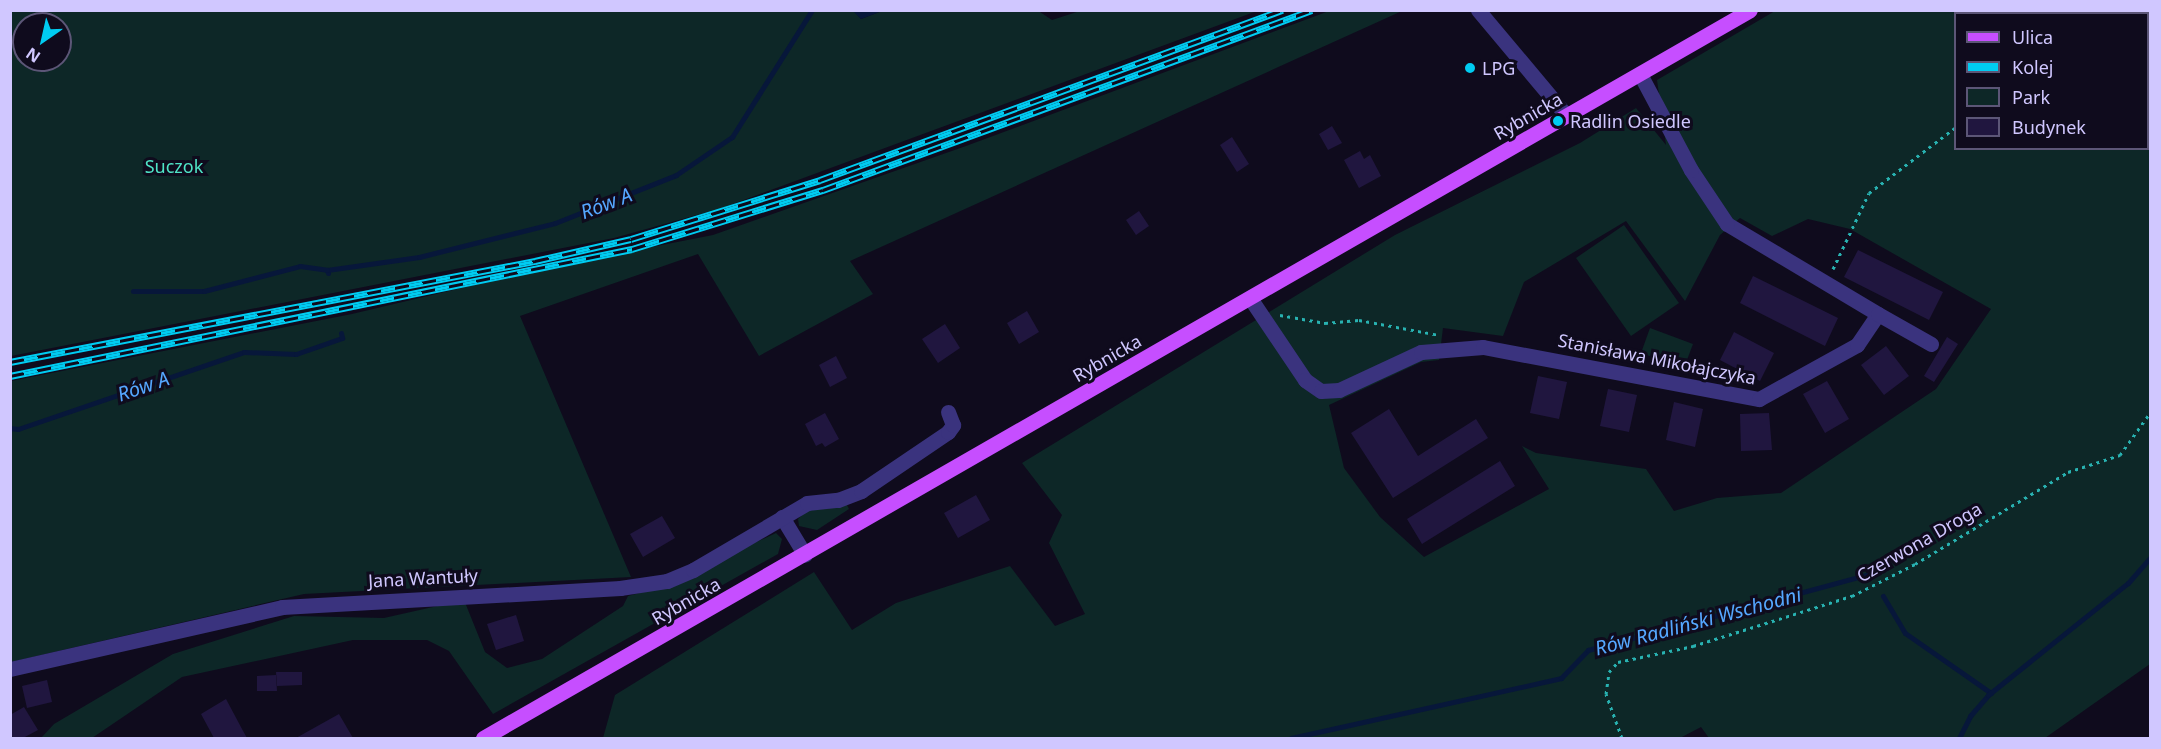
<!DOCTYPE html>
<meta charset="utf-8">
<style>
body{margin:0}
#map{position:relative;width:2161px;height:749px;overflow:hidden;background:#0f0b1d;font-family:"Noto Sans",sans-serif}
div>[style]{position:absolute}
.green>*{inset:0;background:#0d2727}
.water>*{inset:0;background:#07173a}
.stream>*{height:5px;margin:-2.5px;padding:0 2.5px;transform-origin:2.5px;border-radius:2.5px;background:#07173a}
.building>*{inset:0;background:#20163f}
.path>*{height:3px;margin-top:-1.5px;transform-origin:0;background:repeating-linear-gradient(90deg,#28b2b1 0 3px,transparent 0 7.5px)}
.minor>*{height:15px;margin:-7.5px;padding:0 7.5px;transform-origin:7.5px;border-radius:7.5px;background:#3a337e}
.major>*{height:15px;margin:-7.5px;padding:0 7.5px;transform-origin:7.5px;border-radius:7.5px;background:#c64eff}
.rail>*{height:7px;margin-top:-3.5px;transform-origin:0;background:repeating-linear-gradient(90deg,#0f0b1d 0 14px,#00ccf2 0 28px);box-sizing:border-box;border-block:2px solid #00ccf2}
.dots>*{width:16px;height:16px;translate:-50% -50%;box-sizing:border-box;border:3px solid #0f0b1d;border-radius:50%}
span{translate:-50% -50%;white-space:nowrap;text-align:center;line-height:1.15;-webkit-text-stroke:6px #0f0b1d;paint-order:stroke}
.poi-label{font-size:18px;color:#d0c7ff}
.left{translate:0 -50%;text-align:left}
.street-label{font-size:18px;color:#d0c7ff}
.park-label{font-size:18px;color:#4fe3c6}
.water-label{font-size:20px;color:#55a7ff;font-style:italic}
.frame{position:absolute;inset:0;border:12px solid #d0c7ff;pointer-events:none}
.legend{position:absolute;left:1954px;top:12px;width:195px;height:138px;box-sizing:border-box;background:#0f0b1d;border:2px solid #5c5677;margin:0;padding:8px 10px;list-style:none;font-size:18px;color:#d0c7ff}
.legend li{display:flex;align-items:center;gap:12px;height:30px}
.legend b{width:30px;border:2px solid #5c5677}
.north{position:absolute;left:12px;top:12px;width:60px;height:60px;box-sizing:border-box;background:#0f0b1d;border:2px solid #5c5677;border-radius:50%;rotate:214deg;font-size:16px;font-weight:700;line-height:24px;text-align:center;color:#d0c7ff}
.north::after{content:'';display:block;margin:auto;width:21px;height:27px;background:#00ccf2;clip-path:polygon(50% 0,100% 100%,50% 72%,0 100%)}
</style>
<div id="map">
<div class="green">
<i style="clip-path:polygon(evenodd,853px 10px,861px 19px,882px 11px,1037px 10px,1052px 20px,1083px 10px,1257px 11px,722px 208px,614px 238px,11px 356px,10px 11px,853px 10px,24px 24px,60px 24px,60px 60px,24px 60px,24px 24px)"></i>
<i style="clip-path:polygon(1329px 11px,1402px 11px,850px 261px,873px 294px,759px 356px,698px 254px,520px 316px,631px 577px,304px 594px,11px 662px,11px 381px,352px 314px,550px 267px,713px 235px,966px 146px)"></i>
<i style="clip-path:polygon(evenodd,1775px 11px,2135px 13px,1956px 14px,1956px 148px,2148px 148px,2148px 51px,2150px 60px,2150px 664px,2045px 738px,1709px 738px,1701px 727px,1680px 738px,603px 738px,615px 695px,814px 572px,852px 630px,896px 603px,1010px 566px,1055px 626px,1085px 614px,1049px 543px,1062px 515px,1022px 463px,1395px 235px,1580px 143px,1636px 108px,1666px 145px,1657px 80px,1775px 11px,1740px 218px,1772px 236px,1808px 219px,1850px 229px,1991px 309px,1936px 389px,1781px 493px,1717px 498px,1674px 511px,1646px 469px,1536px 453px,1522px 446px,1549px 489px,1424px 557px,1380px 517px,1344px 468px,1329px 405px,1421px 362px,1439px 360px,1443px 328px,1503px 336px,1524px 282px,1626px 221px,1685px 301px,1720px 235px,1740px 218px)"></i>
<i style="clip-path:polygon(1624px 225px,1679px 303px,1631px 336px,1576px 258px)"></i>
<i style="clip-path:polygon(1650px 328px,1693px 344px,1684px 368px,1641px 353px)"></i>
<i style="clip-path:polygon(845px 501px,849px 509px,817px 530px,799px 526px,798px 519px,810px 507px,826px 509px)"></i>
<i style="clip-path:polygon(776px 533px,782px 539px,778px 554px,493px 714px,449px 651px,427px 640px,353px 640px,182px 677px,92px 738px,41px 738px,54px 724px,173px 654px,294px 616px,384px 618px,464px 600px,485px 652px,507px 668px,542px 659px,623px 606px,628px 596px,651px 590px)"></i>
</div>
<div class="water">
<i style="clip-path:polygon(853px 11px,882px 11px,861px 19px)"></i>
</div>
<div class="stream">
<i style="left:328px;top:273px;width:3px;rotate:-108deg"></i>
<i style="left:327px;top:270px;width:93px;rotate:-8deg"></i>
<i style="left:419px;top:257px;width:140px;rotate:-14deg"></i>
<i style="left:555px;top:223px;width:130px;rotate:-21.6deg"></i>
<i style="left:676px;top:175px;width:68px;rotate:-34.2deg"></i>
<i style="left:732px;top:137px;width:150px;rotate:-57.8deg"></i>
<i style="left:133px;top:291px;width:71px"></i>
<i style="left:204px;top:291px;width:99px;rotate:-14.6deg"></i>
<i style="left:300px;top:266px;width:27px;rotate:8deg"></i>
<i style="left:10px;top:428px;width:8px;rotate:7deg"></i>
<i style="left:18px;top:429px;width:239px;rotate:-18.8deg"></i>
<i style="left:244px;top:352px;width:52px;rotate:2.2deg"></i>
<i style="left:296px;top:354px;width:49px;rotate:-19.2deg"></i>
<i style="left:342px;top:338px;width:5px;rotate:-101deg"></i>
<i style="left:1883px;top:596px;width:43px;rotate:59.3deg"></i>
<i style="left:1905px;top:633px;width:105px;rotate:34.9deg"></i>
<i style="left:1291px;top:738px;width:277px;rotate:-12.5deg"></i>
<i style="left:1561px;top:678px;width:39px;rotate:-46deg"></i>
<i style="left:1588px;top:650px;width:292px;rotate:-15.1deg"></i>
<i style="left:1959px;top:738px;width:25px;rotate:-63deg"></i>
<i style="left:1970px;top:716px;width:28px;rotate:-49deg"></i>
<i style="left:1988px;top:695px;width:179px;rotate:-38.7deg"></i>
<i style="left:2128px;top:583px;width:33px;rotate:-49deg"></i>
</div>
<div class="building">
<i style="clip-path:polygon(1332px 126px,1342px 143px,1328px 150px,1319px 134px)"></i>
<i style="clip-path:polygon(1232px 137px,1249px 164px,1237px 172px,1220px 145px)"></i>
<i style="clip-path:polygon(1360px 151px,1364px 159px,1370px 155px,1381px 176px,1359px 188px,1344px 160px)"></i>
<i style="clip-path:polygon(1139px 211px,1149px 226px,1136px 235px,1126px 220px)"></i>
<i style="clip-path:polygon(1858px 250px,1943px 292px,1929px 320px,1844px 277px)"></i>
<i style="clip-path:polygon(1753px 276px,1838px 318px,1825px 346px,1740px 303px)"></i>
<i style="clip-path:polygon(1027px 311px,1039px 332px,1019px 344px,1007px 323px)"></i>
<i style="clip-path:polygon(945px 324px,960px 348px,938px 363px,922px 339px)"></i>
<i style="clip-path:polygon(1734px 332px,1774px 353px,1760px 381px,1720px 360px)"></i>
<i style="clip-path:polygon(1947px 337px,1958px 344px,1934px 382px,1924px 376px)"></i>
<i style="clip-path:polygon(1886px 346px,1909px 376px,1884px 395px,1861px 365px)"></i>
<i style="clip-path:polygon(836px 356px,847px 378px,830px 387px,819px 365px)"></i>
<i style="clip-path:polygon(1538px 376px,1567px 382px,1559px 419px,1530px 413px)"></i>
<i style="clip-path:polygon(1827px 381px,1849px 419px,1825px 433px,1803px 394px)"></i>
<i style="clip-path:polygon(1608px 389px,1637px 395px,1629px 432px,1600px 426px)"></i>
<i style="clip-path:polygon(1674px 402px,1703px 409px,1695px 447px,1666px 440px)"></i>
<i style="clip-path:polygon(1389px 409px,1418px 456px,1476px 419px,1488px 438px,1393px 498px,1351px 433px)"></i>
<i style="clip-path:polygon(825px 413px,839px 439px,825px 447px,822px 443px,816px 446px,805px 424px)"></i>
<i style="clip-path:polygon(1769px 413px,1772px 450px,1741px 451px,1740px 414px)"></i>
<i style="clip-path:polygon(1500px 461px,1515px 486px,1422px 544px,1407px 519px)"></i>
<i style="clip-path:polygon(976px 495px,990px 520px,958px 538px,944px 513px)"></i>
<i style="clip-path:polygon(662px 516px,675px 538px,643px 557px,630px 534px)"></i>
<i style="clip-path:polygon(516px 615px,524px 641px,496px 650px,487px 624px)"></i>
<i style="clip-path:polygon(276px 672px,302px 672px,302px 685px,277px 686px)"></i>
<i style="clip-path:polygon(276px 675px,277px 691px,257px 691px,257px 676px)"></i>
<i style="clip-path:polygon(47px 680px,52px 702px,27px 708px,22px 686px)"></i>
<i style="clip-path:polygon(226px 699px,242px 729px,247px 738px,214px 738px,201px 714px)"></i>
<i style="clip-path:polygon(24px 707px,38px 730px,23px 738px,10px 738px,10px 715px)"></i>
<i style="clip-path:polygon(339px 714px,353px 738px,296px 738px)"></i>
</div>
<div class="path">
<i style="left:2138px;top:10px;width:4px;rotate:63deg"></i>
<i style="left:2148px;top:32px;width:7px;rotate:74deg"></i>
<i style="left:1833px;top:269px;width:84px;rotate:-64.7deg"></i>
<i style="left:1869px;top:193px;width:109px;rotate:-37.2deg"></i>
<i style="left:1280px;top:315px;width:46px;rotate:10.1deg"></i>
<i style="left:1325px;top:323px;width:34px;rotate:-5deg"></i>
<i style="left:1359px;top:320px;width:81px;rotate:10.6deg"></i>
<i style="left:1622px;top:738px;width:47px;rotate:-110deg"></i>
<i style="left:1606px;top:694px;width:22px;rotate:-82deg"></i>
<i style="left:1609px;top:672px;width:13px;rotate:-48deg"></i>
<i style="left:1618px;top:662px;width:77px;rotate:-12deg"></i>
<i style="left:1693px;top:646px;width:167px;rotate:-17.5deg"></i>
<i style="left:1852px;top:596px;width:71px;rotate:-26.9deg"></i>
<i style="left:1915px;top:564px;width:179px;rotate:-31deg"></i>
<i style="left:2068px;top:472px;width:55px;rotate:-18.1deg"></i>
<i style="left:2120px;top:455px;width:52px;rotate:-54.5deg"></i>
</div>
<div class="minor">
<i style="left:1478px;top:10px;width:138px;rotate:50deg"></i>
<i style="left:1250px;top:298px;width:99px;rotate:56.1deg"></i>
<i style="left:1305px;top:380px;width:19px;rotate:35deg"></i>
<i style="left:1321px;top:391px;width:18px;rotate:-3deg"></i>
<i style="left:1339px;top:390px;width:90px;rotate:-24.9deg"></i>
<i style="left:1421px;top:352px;width:62px;rotate:-4.6deg"></i>
<i style="left:1483px;top:347px;width:281px;rotate:10.7deg"></i>
<i style="left:1759px;top:399px;width:112px;rotate:-28.9deg"></i>
<i style="left:1857px;top:345px;width:37px;rotate:-56deg"></i>
<i style="left:1878px;top:314px;width:176px;rotate:-149.2deg"></i>
<i style="left:1727px;top:224px;width:65px;rotate:-123.7deg"></i>
<i style="left:1691px;top:170px;width:109px;rotate:-118deg"></i>
<i style="left:1878px;top:314px;width:61px;rotate:29.5deg"></i>
<i style="left:782px;top:517px;width:44px;rotate:58.8deg"></i>
<i style="left:10px;top:669px;width:279px;rotate:-12.8deg"></i>
<i style="left:282px;top:607px;width:339px;rotate:-3.2deg"></i>
<i style="left:620px;top:588px;width:48px;rotate:-8.5deg"></i>
<i style="left:667px;top:581px;width:28px;rotate:-23deg"></i>
<i style="left:693px;top:570px;width:132px;rotate:-30.4deg"></i>
<i style="left:807px;top:503px;width:31px;rotate:-6deg"></i>
<i style="left:838px;top:500px;width:25px;rotate:-21deg"></i>
<i style="left:861px;top:491px;width:105px;rotate:-34.1deg"></i>
<i style="left:948px;top:432px;width:9px;rotate:-54deg"></i>
<i style="left:953px;top:425px;width:14px;rotate:-111deg"></i>
</div>
<div class="major">
<i style="left:483px;top:738px;width:1461px;rotate:-29.88deg"></i>
</div>
<div class="rail">
<i style="left:10px;top:362px;width:535px;rotate:-10.89deg"></i>
<i style="left:535px;top:261px;width:98px;rotate:-12.9deg"></i>
<i style="left:631px;top:239px;width:198px;rotate:-17.3deg"></i>
<i style="left:820px;top:180px;width:493px;rotate:-20.2deg"></i>
<i style="left:10px;top:376px;width:635px;rotate:-11.54deg"></i>
<i style="left:632px;top:249px;width:200px;rotate:-17.2deg"></i>
<i style="left:823px;top:190px;width:521px;rotate:-20.21deg"></i>
</div>
<div class="dots">
<i style="left:1470px;top:68px;background:#00ccf2"></i>
<i style="left:1558px;top:121px;background:#00ccf2"></i>
</div>
<div class="poi-label">
<span class="left" style="left:1482px;top:68px">LPG</span>
<span class="left" style="left:1570px;top:121px">Radlin Osiedle</span>
</div>
<div class="street-label">
<span style="left:1528px;top:116px;rotate:-30deg">Rybnicka</span>
<span style="left:1107px;top:358px;rotate:-30deg">Rybnicka</span>
<span style="left:1657px;top:359px;rotate:11deg">Stanisława Mikołajczyka</span>
<span style="left:1919px;top:542px;rotate:-30deg">Czerwona Droga</span>
<span style="left:423px;top:578px;rotate:-3deg">Jana Wantuły</span>
<span style="left:686px;top:601px;rotate:-30deg">Rybnicka</span>
</div>
<div class="park-label">
<span style="left:174px;top:166px">Suczok</span>
</div>
<div class="water-label">
<span style="left:606px;top:203px;rotate:-21deg">Rów A</span>
<span style="left:143px;top:386px;rotate:-19deg">Rów A</span>
<span style="left:1698px;top:621px;rotate:-15deg">Rów Radliński Wschodni</span>
</div>
<div class="frame"></div>
<ul class="legend">
<li><b style="height:8px;background:#c64eff"></b>Ulica</li>
<li><b style="height:8px;background:#00ccf2"></b>Kolej</li>
<li><b style="height:16px;background:#0d2727"></b>Park</li>
<li><b style="height:16px;background:#20163f"></b>Budynek</li>
</ul>
<div class="north">N</div>
</div>
